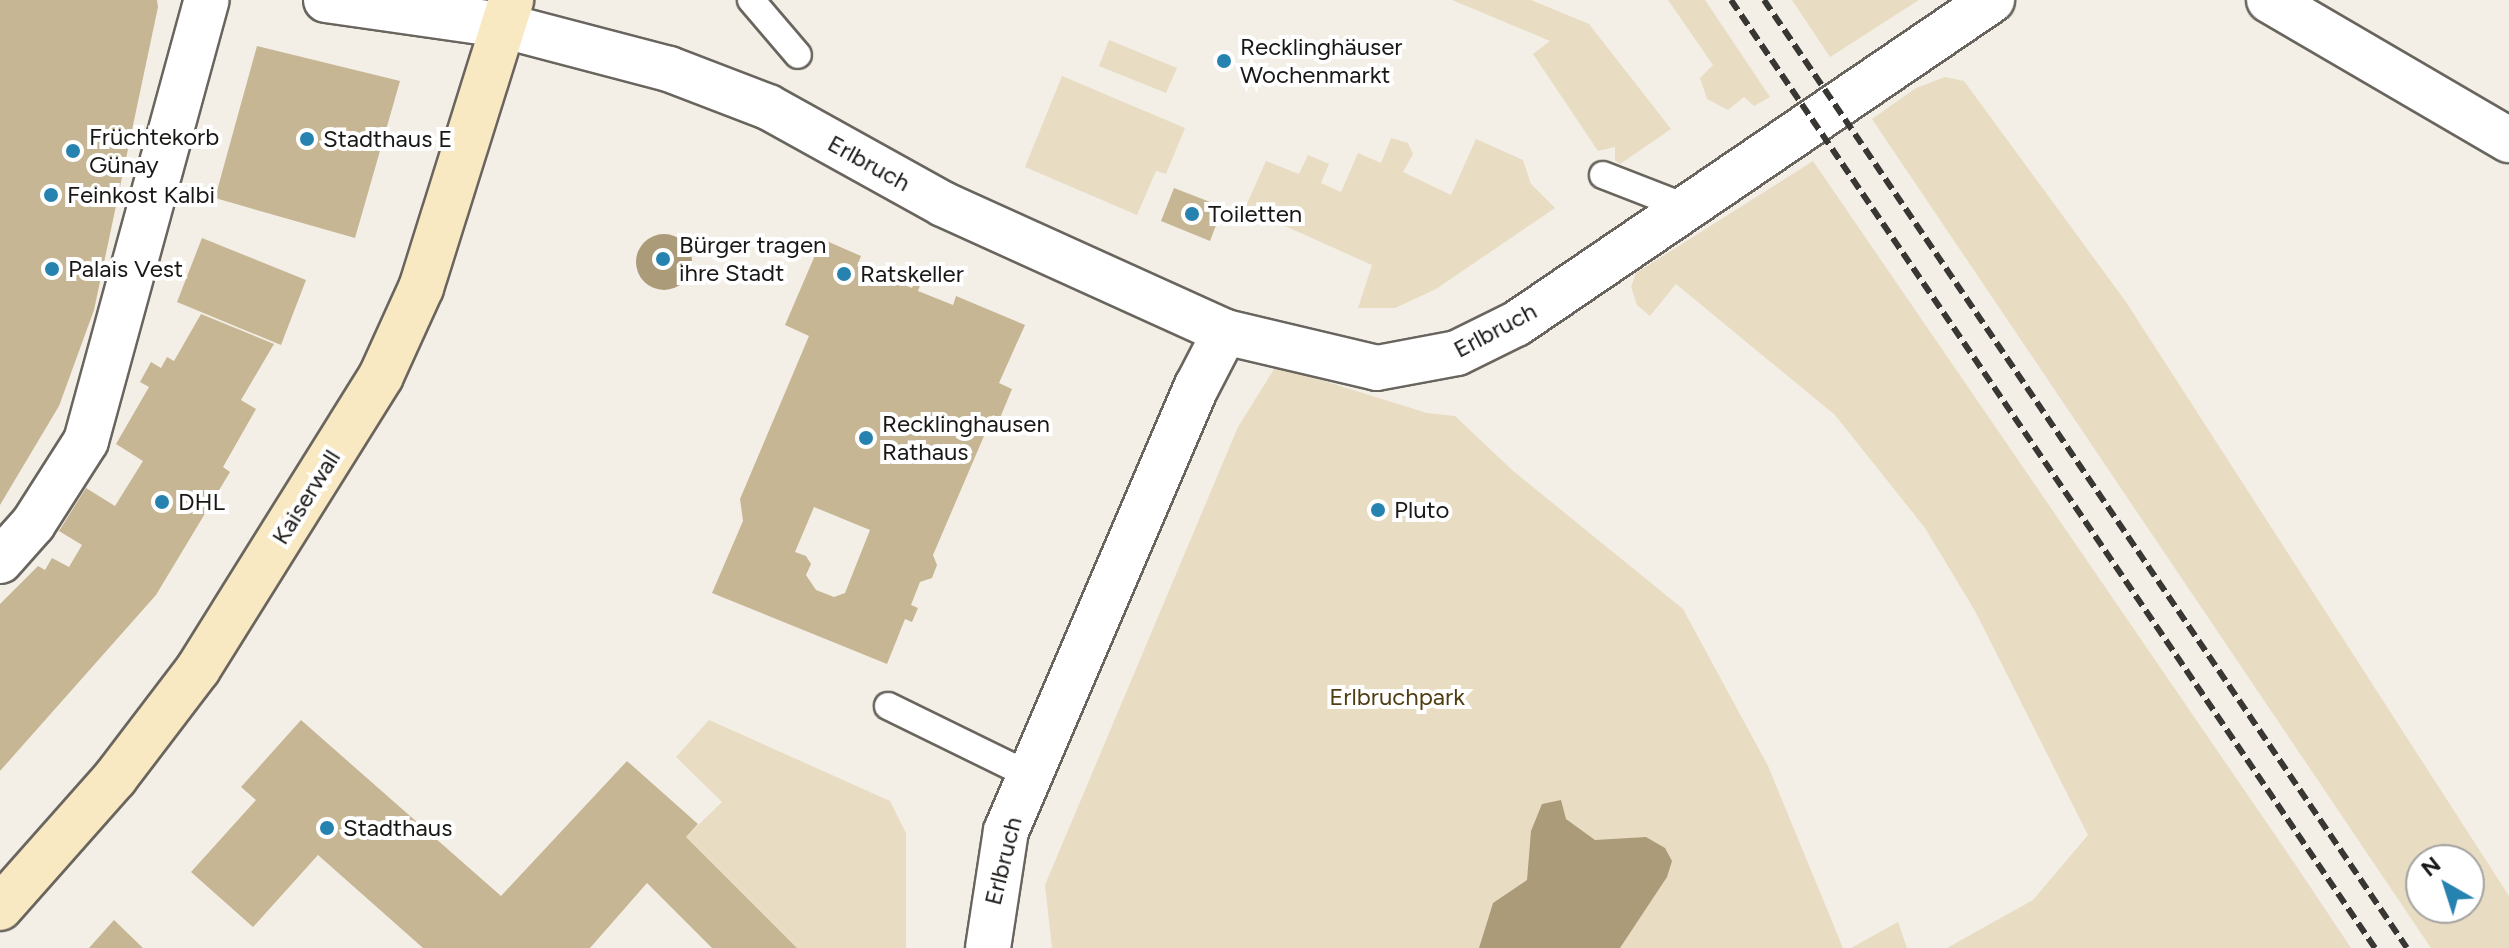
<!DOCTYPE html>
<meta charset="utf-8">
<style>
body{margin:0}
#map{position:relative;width:2509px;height:948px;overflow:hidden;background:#f3efe7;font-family:Figtree,sans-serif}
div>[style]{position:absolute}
.green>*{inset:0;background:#e8dcc2}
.water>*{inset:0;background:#ab9b79}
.round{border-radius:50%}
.building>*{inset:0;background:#c6b694}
.roads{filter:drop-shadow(2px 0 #69655e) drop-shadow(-2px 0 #69655e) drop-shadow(0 2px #69655e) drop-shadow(0 -2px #69655e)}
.service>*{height:26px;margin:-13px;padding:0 13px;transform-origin:13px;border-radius:13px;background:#fff}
.minor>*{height:44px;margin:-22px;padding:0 22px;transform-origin:22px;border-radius:22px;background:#fff}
.tertiary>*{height:44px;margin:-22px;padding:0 22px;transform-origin:22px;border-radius:22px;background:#fff}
.secondary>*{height:44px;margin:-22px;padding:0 22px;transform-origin:22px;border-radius:22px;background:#f9e9c3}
.rail>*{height:6px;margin-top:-3px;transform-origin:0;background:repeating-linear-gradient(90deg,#393734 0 12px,transparent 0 18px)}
.dots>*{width:22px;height:22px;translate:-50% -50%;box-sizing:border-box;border:4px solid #fff;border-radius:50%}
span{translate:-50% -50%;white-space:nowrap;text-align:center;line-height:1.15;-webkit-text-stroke:8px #fff;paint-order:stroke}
.poi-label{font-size:24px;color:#1a1816}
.left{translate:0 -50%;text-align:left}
.street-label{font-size:24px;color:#1a1816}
.park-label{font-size:24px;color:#503e13}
.north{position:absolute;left:2405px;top:844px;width:80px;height:80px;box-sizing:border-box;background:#fff;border:2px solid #a3a3a2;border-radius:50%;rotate:321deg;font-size:22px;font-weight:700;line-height:32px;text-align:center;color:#1a1816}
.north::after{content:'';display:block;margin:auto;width:28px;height:36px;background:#2682af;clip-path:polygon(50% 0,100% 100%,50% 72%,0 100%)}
</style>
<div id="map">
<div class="green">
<i style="clip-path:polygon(1452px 0,1531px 0,1589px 24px,1671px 129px,1620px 164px,1615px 160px,1615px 147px,1598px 151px,1533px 54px,1550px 41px)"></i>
<i style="clip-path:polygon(1668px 0,1705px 0,1770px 97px,1754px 106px,1744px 97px,1728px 110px,1707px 99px,1700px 78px,1713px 65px)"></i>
<i style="clip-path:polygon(1792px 0,1919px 0,1830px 57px)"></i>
<i style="clip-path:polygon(1109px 40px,1177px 68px,1166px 93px,1099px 66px)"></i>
<i style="clip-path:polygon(1062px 76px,1185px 128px,1166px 174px,1156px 171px,1137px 215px,1025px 167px)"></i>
<i style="clip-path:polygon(evenodd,1945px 77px,1964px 81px,2126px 302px,2509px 896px,2509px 948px,2431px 948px,1876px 125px,1872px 119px,1916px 88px,1945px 77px,2469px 860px,2469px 908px,2421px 908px,2421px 860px,2469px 860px)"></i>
<i style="clip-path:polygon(1391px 138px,1408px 143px,1413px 154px,1403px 172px,1451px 195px,1476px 139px,1523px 160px,1531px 184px,1555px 208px,1436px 289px,1395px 308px,1358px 308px,1372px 265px,1245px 208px,1266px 161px,1299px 174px,1308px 155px,1329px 164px,1321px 183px,1341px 192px,1358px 153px,1381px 163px)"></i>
<i style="clip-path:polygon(1813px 161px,2297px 867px,2351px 948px,1947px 948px,2033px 900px,2088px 835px,1975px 611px,1925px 528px,1835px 415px,1676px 284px,1650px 316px,1637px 305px,1631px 287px,1636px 273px)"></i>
<i style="clip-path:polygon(1276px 366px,1427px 413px,1455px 416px,1512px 470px,1683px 609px,1768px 766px,1843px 948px,1052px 948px,1045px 885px,1238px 427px)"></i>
<i style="clip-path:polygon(709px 720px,890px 801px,906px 833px,906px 948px,797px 948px,686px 837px,722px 802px,676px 757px)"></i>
<i style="clip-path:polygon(1898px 922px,1907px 948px,1851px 948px)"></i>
</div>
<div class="water">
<i class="round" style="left:636px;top:234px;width:56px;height:56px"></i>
<i style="clip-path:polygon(1561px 800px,1566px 819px,1595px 840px,1646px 837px,1665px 848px,1672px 861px,1667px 877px,1620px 948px,1479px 948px,1493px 903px,1527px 880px,1531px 831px,1542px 804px)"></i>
</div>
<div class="building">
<i style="clip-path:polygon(0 0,157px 0,158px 7px,94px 310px,59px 406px,0 505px)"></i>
<i style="clip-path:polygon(257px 46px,400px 81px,355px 238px,215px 198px)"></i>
<i style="clip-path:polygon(1174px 188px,1223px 207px,1210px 241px,1161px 221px)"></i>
<i style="clip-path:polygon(202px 238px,306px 280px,281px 345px,177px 302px)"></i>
<i style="clip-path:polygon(evenodd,822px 239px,861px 256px,857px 266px,881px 275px,884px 268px,891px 271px,888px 278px,912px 288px,915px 281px,921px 283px,918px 291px,953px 305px,956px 296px,1025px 325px,999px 383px,1012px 389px,1000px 418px,993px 415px,933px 555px,937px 565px,932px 578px,920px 582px,911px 605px,918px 608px,912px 622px,905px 619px,887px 664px,712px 593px,743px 521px,740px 499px,809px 336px,785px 325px,822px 239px,814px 507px,870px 530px,845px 593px,834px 597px,816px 590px,806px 575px,811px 564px,806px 556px,795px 552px,814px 507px)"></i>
<i style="clip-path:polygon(201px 314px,274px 344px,241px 400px,256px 409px,223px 467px,230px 472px,156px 595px,0 771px,0 604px,38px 566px,45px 570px,52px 558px,69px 567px,82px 545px,59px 531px,86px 488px,115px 506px,143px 461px,116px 444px,149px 387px,140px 382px,151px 362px,161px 368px,167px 357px,174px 361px)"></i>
<i style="clip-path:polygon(301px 720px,501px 896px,627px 761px,698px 824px,686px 837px,797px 948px,712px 948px,647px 883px,590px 948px,423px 948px,318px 855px,253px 927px,191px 872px,256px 800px,241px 787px)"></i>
<i style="clip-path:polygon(114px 920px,143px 948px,89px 948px)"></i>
</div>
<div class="roads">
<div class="service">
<i style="left:751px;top:0;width:72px;rotate:49.5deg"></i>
<i style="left:1603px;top:175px;width:88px;rotate:21.3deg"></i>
<i style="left:888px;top:706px;width:157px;rotate:26.1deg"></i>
</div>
<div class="minor">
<i style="left:326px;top:0;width:177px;rotate:8.1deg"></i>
<i style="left:0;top:561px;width:50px;rotate:-48.3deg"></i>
<i style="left:33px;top:524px;width:98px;rotate:-57.4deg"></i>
<i style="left:86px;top:441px;width:457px;rotate:-74.7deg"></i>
<i style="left:988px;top:948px;width:118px;rotate:-81.3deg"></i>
<i style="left:1006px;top:831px;width:484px;rotate:-66.8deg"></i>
<i style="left:1197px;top:386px;width:61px;rotate:-62.6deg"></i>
</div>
<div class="tertiary">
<i style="left:2269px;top:0;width:278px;rotate:30.3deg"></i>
<i style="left:501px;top:25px;width:174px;rotate:14.7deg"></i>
<i style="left:669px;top:69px;width:106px;rotate:21deg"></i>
<i style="left:768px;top:107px;width:200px;rotate:29deg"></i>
<i style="left:943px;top:204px;width:310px;rotate:24.4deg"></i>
<i style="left:1225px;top:332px;width:156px;rotate:13.3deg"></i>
<i style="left:1377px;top:368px;width:81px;rotate:-10.6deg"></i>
<i style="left:1457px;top:353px;width:66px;rotate:-26.2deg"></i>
<i style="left:1516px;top:324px;width:576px;rotate:-34.24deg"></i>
</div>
<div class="secondary">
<i style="left:0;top:908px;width:174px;rotate:-48.5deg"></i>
<i style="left:115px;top:778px;width:137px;rotate:-52.7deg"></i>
<i style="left:198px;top:669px;width:345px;rotate:-58deg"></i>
<i style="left:381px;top:376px;width:97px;rotate:-65.6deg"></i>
<i style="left:421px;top:288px;width:302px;rotate:-72.6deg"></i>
</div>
</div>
<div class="rail">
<i style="left:1731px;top:0;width:1146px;rotate:55.81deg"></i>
<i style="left:1764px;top:0;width:1145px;rotate:55.85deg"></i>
</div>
<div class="dots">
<i style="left:1224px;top:61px;background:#2682af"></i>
<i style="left:307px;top:139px;background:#2682af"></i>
<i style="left:73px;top:151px;background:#2682af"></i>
<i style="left:51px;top:195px;background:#2682af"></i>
<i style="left:1192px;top:214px;background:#2682af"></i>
<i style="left:663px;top:259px;background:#2682af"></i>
<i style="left:52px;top:269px;background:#2682af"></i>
<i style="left:844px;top:274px;background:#2682af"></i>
<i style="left:866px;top:438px;background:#2682af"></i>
<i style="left:162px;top:502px;background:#2682af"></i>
<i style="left:1378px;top:510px;background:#2682af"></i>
<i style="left:327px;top:828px;background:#2682af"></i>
</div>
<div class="poi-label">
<span class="left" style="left:1240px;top:61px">Recklinghäuser<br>Wochenmarkt</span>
<span class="left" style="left:89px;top:151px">Früchtekorb<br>Günay</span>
<span class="left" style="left:323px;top:139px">Stadthaus E</span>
<span class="left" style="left:67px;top:195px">Feinkost Kalbi</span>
<span class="left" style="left:1208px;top:214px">Toiletten</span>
<span class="left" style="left:679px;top:259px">Bürger tragen<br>ihre Stadt</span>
<span class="left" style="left:68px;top:269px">Palais Vest</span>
<span class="left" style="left:860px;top:274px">Ratskeller</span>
<span class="left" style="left:882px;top:438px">Recklinghausen<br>Rathaus</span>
<span class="left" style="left:178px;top:502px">DHL</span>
<span class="left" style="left:1394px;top:510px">Pluto</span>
<span class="left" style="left:343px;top:828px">Stadthaus</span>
</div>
<div class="street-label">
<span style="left:869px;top:163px;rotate:29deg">Erlbruch</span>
<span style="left:1495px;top:330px;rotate:-28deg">Erlbruch</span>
<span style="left:306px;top:497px;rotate:-58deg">Kaiserwall</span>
<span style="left:1003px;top:861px;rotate:-76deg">Erlbruch</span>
</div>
<div class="park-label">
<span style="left:1397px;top:697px">Erlbruchpark</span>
</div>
<div class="north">N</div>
</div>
